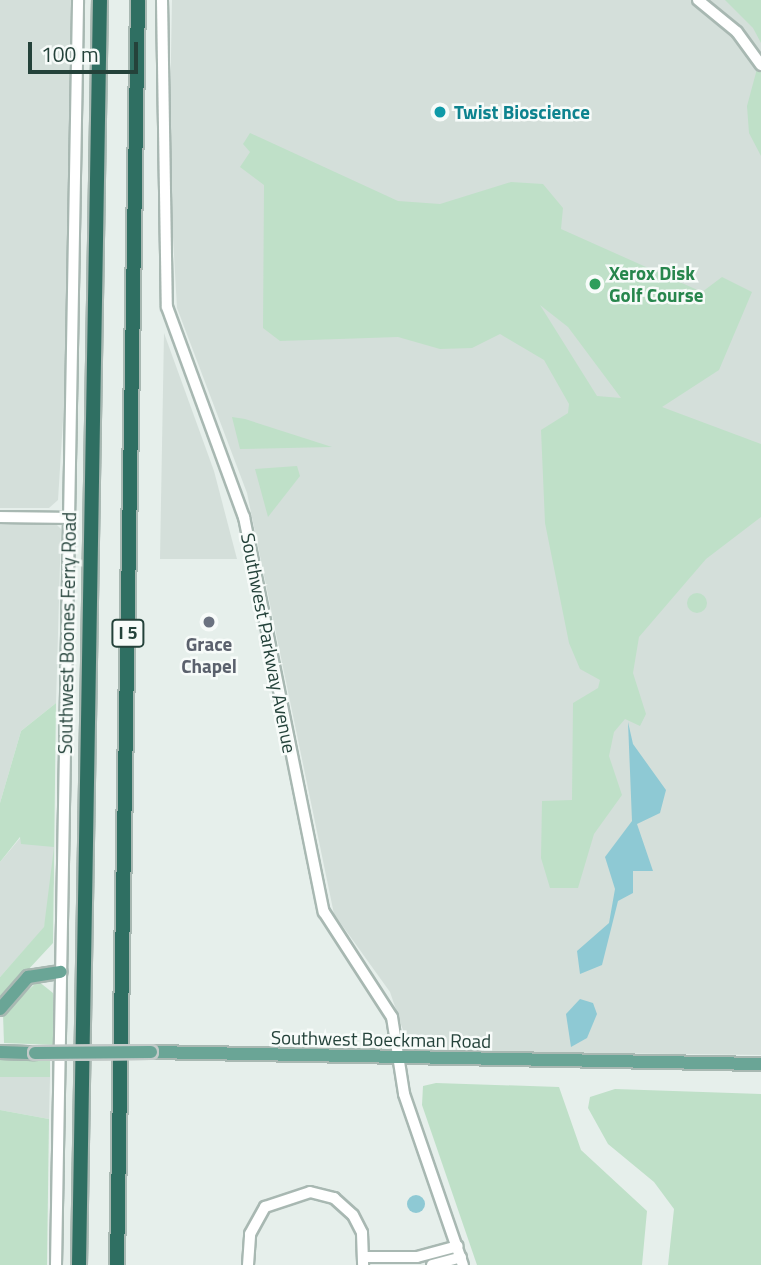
<!DOCTYPE html>
<style>
body{margin:0}
#map{position:relative;width:761px;height:1265px;overflow:hidden;background:#e6efeb;font-family:"Titillium Web",sans-serif}
div>[style]{position:absolute}
.built>*{inset:0;background:#d4dfda}
.green>*{inset:0;background:#bfe0c8}
.round{border-radius:50%}
.water>*{inset:0;background:#8ec9d4}
.roads{filter:drop-shadow(2px 0 #a8b8b2) drop-shadow(-2px 0 #a8b8b2) drop-shadow(0 2px #a8b8b2) drop-shadow(0 -2px #a8b8b2)}
.minor>*{height:10px;margin:-5px;padding:0 5px;transform-origin:5px;border-radius:5px;background:#fff}
.major>*{height:12px;margin:-6px;padding:0 6px;transform-origin:6px;border-radius:6px;background:#6aa596}
.highway>*{height:14px;margin:-7px;padding:0 7px;transform-origin:7px;border-radius:7px;background:#2f6f62}
.bridges{filter:drop-shadow(2px 0 #c2cac8) drop-shadow(-2px 0 #c2cac8) drop-shadow(0 2px #c2cac8) drop-shadow(0 -2px #c2cac8)}
.major-bridge>*{height:12px;margin:-6px;padding:0 6px;transform-origin:6px;border-radius:6px;background:#6aa596}
.dots>*{width:19px;height:19px;translate:-50% -50%;box-sizing:border-box;border:4px solid #f7fbf9;border-radius:50%}
span{translate:-50% -50%;white-space:nowrap;text-align:center;line-height:1.15;-webkit-text-stroke:5px #f7fbf9;paint-order:stroke}
.shield-label span{padding:2px 5px;background:#f7fbf9;border:2px solid;border-radius:5px;-webkit-text-stroke-width:0}
.shield-label{font-size:18px;color:#24423a;font-weight:700}
.culture-label{font-size:19px;color:#0d838f;font-weight:700}
.left{translate:0 -50%;text-align:left}
.leisure-label{font-size:19px;color:#27864d;font-weight:700}
.street-label{font-size:19px;color:#24423a}
.worship-label{font-size:19px;color:#5b616d;font-weight:700}
.scale{position:absolute;left:28px;top:42px;width:110px;height:32px;box-sizing:border-box;border:4px solid #24423a;border-top:0;padding-left:9px;font-size:21px;line-height:24px;white-space:nowrap;color:#24423a;-webkit-text-stroke:5px #f7fbf9;paint-order:stroke}
</style>
<div id="map">
<div class="built">
<i style="clip-path:polygon(0 0,71px 0,68px 340px,58px 500px,49px 508px,0 508px)"></i>
<i style="clip-path:polygon(172px 0,761px 0,761px 1055px,423px 1051px,406px 1039px,390px 992px,334px 914px,247px 493px,177px 308px,169px 166px)"></i>
<i style="clip-path:polygon(164px 333px,214px 471px,237px 559px,160px 559px)"></i>
<i style="clip-path:polygon(0 520px,52px 520px,61px 529px,56px 703px,21px 731px,0 803px)"></i>
<i style="clip-path:polygon(21px 837px,54px 846px,54px 883px,44px 928px,0 977px,0 862px)"></i>
<i style="clip-path:polygon(0 1077px,50px 1077px,49px 1119px,0 1110px)"></i>
</div>
<div class="green">
<i style="clip-path:polygon(725px 0,761px 0,761px 43px,753px 28px)"></i>
<i style="clip-path:polygon(761px 54px,761px 156px,749px 133px,747px 106px)"></i>
<i style="clip-path:polygon(evenodd,250px 133px,398px 201px,440px 204px,511px 182px,543px 184px,563px 208px,561px 229px,702px 292px,722px 277px,752px 292px,719px 370px,662px 407px,761px 444px,761px 517px,706px 559px,639px 637px,633px 673px,646px 714px,640px 726px,625px 719px,614px 732px,609px 756px,622px 795px,594px 834px,578px 888px,550px 888px,541px 858px,542px 801px,572px 800px,573px 703px,598px 688px,600px 680px,580px 669px,569px 643px,545px 523px,541px 430px,568px 413px,569px 404px,544px 360px,500px 334px,472px 348px,440px 349px,398px 337px,280px 341px,263px 328px,264px 185px,240px 167px,250px 152px,243px 144px,250px 133px,540px 305px,568px 327px,621px 398px,597px 396px,540px 305px)"></i>
<i style="clip-path:polygon(232px 417px,245px 419px,332px 447px,240px 449px)"></i>
<i style="clip-path:polygon(297px 466px,300px 476px,268px 517px,255px 469px)"></i>
<i class="round" style="left:687px;top:593px;width:20px;height:20px"></i>
<i style="clip-path:polygon(56px 703px,53px 943px,0 1000px,0 977px,44px 927px,54px 847px,21px 844px,20px 837px,0 862px,0 803px,21px 731px)"></i>
<i style="clip-path:polygon(38px 981px,53px 993px,55px 1045px,4px 1043px,3px 1014px)"></i>
<i style="clip-path:polygon(0 1059px,50px 1059px,50px 1077px,0 1077px)"></i>
<i style="clip-path:polygon(436px 1083px,559px 1087px,581px 1150px,647px 1211px,642px 1265px,477px 1265px,422px 1105px,423px 1086px)"></i>
<i style="clip-path:polygon(615px 1089px,761px 1094px,761px 1265px,668px 1265px,674px 1209px,654px 1182px,608px 1144px,588px 1108px,590px 1097px)"></i>
<i style="clip-path:polygon(0 1110px,49px 1119px,47px 1265px,0 1265px)"></i>
</div>
<div class="water">
<i style="clip-path:polygon(628px 722px,633px 744px,666px 790px,660px 813px,637px 824px,653px 871px,633px 871px,633px 893px,618px 901px,602px 965px,580px 974px,577px 951px,609px 923px,615px 889px,605px 857px,632px 821px)"></i>
<i style="clip-path:polygon(580px 999px,593px 1003px,597px 1014px,587px 1038px,571px 1047px,566px 1014px)"></i>
<i class="round" style="left:407px;top:1195px;width:18px;height:18px"></i>
</div>
<div class="roads">
<div class="minor">
<i style="left:162px;top:0;width:307px;rotate:89.1deg"></i>
<i style="left:167px;top:307px;width:224px;rotate:69.9deg"></i>
<i style="left:244px;top:517px;width:403px;rotate:78.6deg"></i>
<i style="left:324px;top:912px;width:125px;rotate:57.1deg"></i>
<i style="left:392px;top:1017px;width:78px;rotate:81.1deg"></i>
<i style="left:404px;top:1094px;width:181px;rotate:71deg"></i>
<i style="left:698px;top:0;width:50px;rotate:39.4deg"></i>
<i style="left:737px;top:32px;width:41px;rotate:54deg"></i>
<i style="left:0;top:517px;width:70px;rotate:0.8deg"></i>
<i style="left:363px;top:1257px;width:54px"></i>
<i style="left:417px;top:1257px;width:42px;rotate:-15deg"></i>
<i style="left:56px;top:1265px;width:1265px;rotate:-89deg"></i>
<i style="left:248px;top:1265px;width:31px;rotate:-86deg"></i>
<i style="left:250px;top:1234px;width:31px;rotate:-61deg"></i>
<i style="left:265px;top:1207px;width:47px;rotate:-18.4deg"></i>
<i style="left:310px;top:1192px;width:25px;rotate:14deg"></i>
<i style="left:334px;top:1198px;width:25px;rotate:42deg"></i>
<i style="left:353px;top:1215px;width:20px;rotate:63deg"></i>
<i style="left:362px;top:1233px;width:32px;rotate:88deg"></i>
<i style="left:432px;top:1265px;width:30px;rotate:-15deg"></i>
</div>
<div class="major">
<i style="left:0;top:1009px;width:43px;rotate:-48.8deg"></i>
<i style="left:28px;top:977px;width:33px;rotate:-9deg"></i>
<i style="left:0;top:1052px;width:35px;rotate:2deg"></i>
<i style="left:151px;top:1052px;width:610px;rotate:1.13deg"></i>
</div>
<div class="highway">
<i style="left:79px;top:1265px;width:1265px;rotate:-89.05deg"></i>
<i style="left:117px;top:1265px;width:1265px;rotate:-89.05deg"></i>
</div>
</div>
<div class="bridges">
<div class="major-bridge">
<i style="left:35px;top:1053px;width:116px;rotate:-0.5deg"></i>
</div>
</div>
<div class="dots">
<i style="left:440px;top:112px;background:#0f9aa8"></i>
<i style="left:595px;top:284px;background:#2e9e5b"></i>
<i style="left:209px;top:622px;background:#6b7280"></i>
</div>
<div class="shield-label">
<span style="left:128px;top:633px">I 5</span>
</div>
<div class="culture-label">
<span class="left" style="left:454px;top:112px">Twist Bioscience</span>
</div>
<div class="leisure-label">
<span class="left" style="left:609px;top:284px">Xerox Disk<br>Golf Course</span>
</div>
<div class="street-label">
<span style="left:67px;top:633px;rotate:-89deg">Southwest Boones Ferry Road</span>
<span style="left:269px;top:643px;rotate:79deg">Southwest Parkway Avenue</span>
<span style="left:381px;top:1039px;rotate:1deg">Southwest Boeckman Road</span>
</div>
<div class="worship-label">
<span style="left:209px;top:655px">Grace<br>Chapel</span>
</div>
<div class="scale">100 m</div>
</div>
